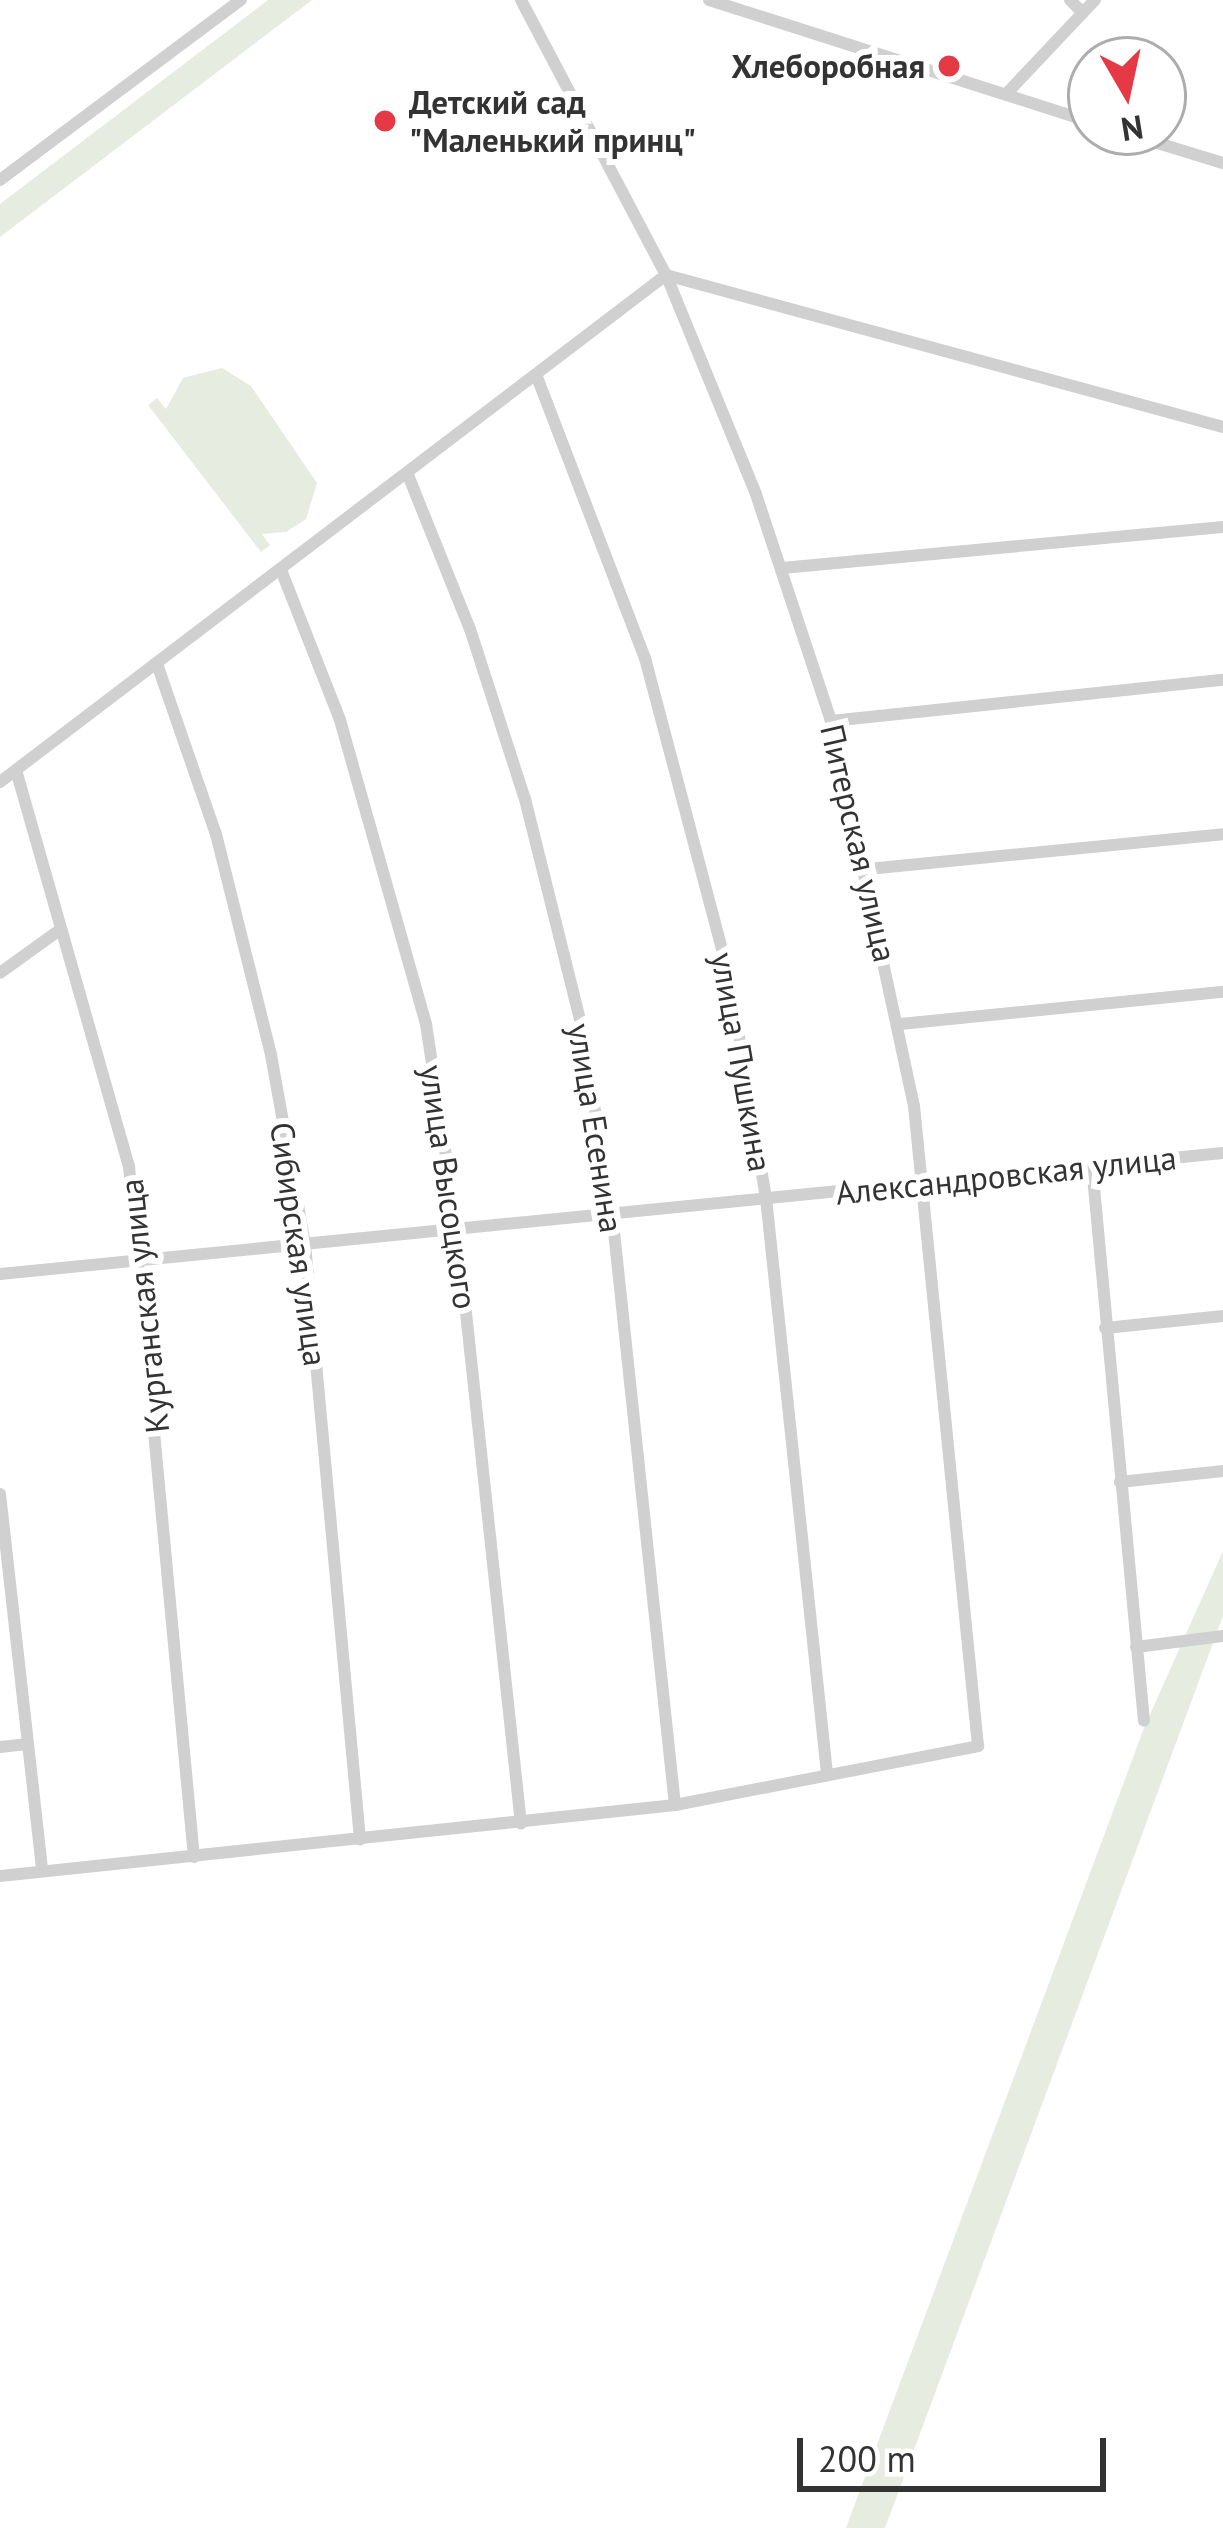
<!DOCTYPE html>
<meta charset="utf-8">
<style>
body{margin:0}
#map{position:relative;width:1223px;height:2528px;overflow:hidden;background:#fff;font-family:"PT Sans",sans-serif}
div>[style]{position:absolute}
.green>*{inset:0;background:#e6ecdf}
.street>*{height:12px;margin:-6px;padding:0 6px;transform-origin:6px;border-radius:6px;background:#d0d0d0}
.dots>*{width:33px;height:33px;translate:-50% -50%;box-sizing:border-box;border:6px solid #fff;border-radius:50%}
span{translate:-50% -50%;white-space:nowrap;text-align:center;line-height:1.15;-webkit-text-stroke:12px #fff;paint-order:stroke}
.poi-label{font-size:33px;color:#333;font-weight:700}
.right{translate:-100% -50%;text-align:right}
.left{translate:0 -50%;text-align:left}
.street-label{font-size:33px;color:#333}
.north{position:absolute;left:1067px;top:36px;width:120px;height:120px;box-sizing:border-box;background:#fff;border:3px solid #adadad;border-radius:50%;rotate:171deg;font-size:33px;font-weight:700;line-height:48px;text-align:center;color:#333}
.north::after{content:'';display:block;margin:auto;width:42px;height:54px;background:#e63946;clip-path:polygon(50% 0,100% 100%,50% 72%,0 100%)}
.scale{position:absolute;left:797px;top:2438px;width:309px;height:54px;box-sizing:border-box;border:6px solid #333;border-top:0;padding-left:15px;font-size:36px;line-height:42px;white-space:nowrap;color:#333;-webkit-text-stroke:9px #fff;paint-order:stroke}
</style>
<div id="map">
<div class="green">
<i style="clip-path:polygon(268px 0,312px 0,0 237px,0 204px)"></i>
<i style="clip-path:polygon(222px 368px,251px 386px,317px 483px,306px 519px,286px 532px,262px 534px,270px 545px,261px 552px,148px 405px,157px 398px,166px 409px,183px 378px)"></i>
<i style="clip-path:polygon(1223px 1551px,1223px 1616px,885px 2528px,846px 2528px,1144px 1728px)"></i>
</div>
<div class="street">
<i style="left:709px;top:0;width:401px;rotate:17.7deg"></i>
<i style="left:1070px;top:0;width:18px;rotate:45deg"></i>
<i style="left:1007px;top:93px;width:128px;rotate:-46.6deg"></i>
<i style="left:1122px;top:132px;width:106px;rotate:17.1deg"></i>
<i style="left:0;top:180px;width:301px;rotate:-36.8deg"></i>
<i style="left:537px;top:377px;width:301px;rotate:69deg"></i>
<i style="left:645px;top:658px;width:330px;rotate:75.2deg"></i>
<i style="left:729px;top:977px;width:224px;rotate:80.5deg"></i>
<i style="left:766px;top:1198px;width:579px;rotate:83.95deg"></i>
<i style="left:408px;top:475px;width:166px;rotate:68.1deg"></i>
<i style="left:470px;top:629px;width:179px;rotate:72.1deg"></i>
<i style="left:525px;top:799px;width:228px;rotate:76deg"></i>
<i style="left:580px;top:1020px;width:196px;rotate:80.6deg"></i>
<i style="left:612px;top:1213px;width:595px;rotate:83.93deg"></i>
<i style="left:782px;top:568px;width:443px;rotate:-5.3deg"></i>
<i style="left:281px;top:570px;width:161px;rotate:68.5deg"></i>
<i style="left:340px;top:720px;width:316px;rotate:74.2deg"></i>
<i style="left:426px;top:1024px;width:207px;rotate:81.4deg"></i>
<i style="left:457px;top:1229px;width:598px;rotate:83.86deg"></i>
<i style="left:157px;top:664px;width:180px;rotate:70.9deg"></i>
<i style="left:216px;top:834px;width:228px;rotate:76deg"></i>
<i style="left:271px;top:1055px;width:192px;rotate:79.8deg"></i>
<i style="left:305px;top:1244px;width:598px;rotate:84.72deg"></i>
<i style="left:831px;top:721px;width:394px;rotate:-6deg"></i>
<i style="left:16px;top:770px;width:412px;rotate:74.1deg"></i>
<i style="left:129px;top:1166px;width:694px;rotate:84.63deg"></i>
<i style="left:0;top:782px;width:837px;rotate:-37.28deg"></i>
<i style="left:666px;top:275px;width:577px;rotate:15.26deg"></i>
<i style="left:868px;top:869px;width:357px;rotate:-5.6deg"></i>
<i style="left:0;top:973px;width:75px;rotate:-35.8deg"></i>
<i style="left:900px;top:1024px;width:325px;rotate:-5.7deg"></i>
<i style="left:1092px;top:1166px;width:557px;rotate:84.65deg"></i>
<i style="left:0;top:1274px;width:1229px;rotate:-5.65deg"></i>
<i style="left:1105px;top:1328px;width:119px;rotate:-5.8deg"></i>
<i style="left:1120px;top:1482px;width:104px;rotate:-6.1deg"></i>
<i style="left:0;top:1494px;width:379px;rotate:83.6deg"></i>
<i style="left:1136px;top:1647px;width:88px;rotate:-7.2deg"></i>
<i style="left:0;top:1747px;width:28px;rotate:-6deg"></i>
<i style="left:0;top:1876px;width:679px;rotate:-6deg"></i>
<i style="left:675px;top:1805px;width:309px;rotate:-11deg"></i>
<i style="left:978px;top:1746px;width:643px;rotate:-95.71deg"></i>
<i style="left:914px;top:1106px;width:394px;rotate:-102.2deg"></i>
<i style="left:831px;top:721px;width:239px;rotate:-108.3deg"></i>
<i style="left:756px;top:494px;width:237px;rotate:-112.3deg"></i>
<i style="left:666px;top:275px;width:311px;rotate:-117.8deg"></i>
</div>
<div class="dots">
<i style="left:949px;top:66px;background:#e63946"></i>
<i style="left:385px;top:121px;background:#e63946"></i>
</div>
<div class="poi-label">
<span class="right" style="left:925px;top:66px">Хлеборобная</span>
<span class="left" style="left:409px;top:121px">Детский сад<br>"Маленький принц"</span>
</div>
<div class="street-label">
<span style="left:859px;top:843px;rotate:77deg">Питерская улица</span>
<span style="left:742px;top:1062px;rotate:80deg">улица Пушкина</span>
<span style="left:596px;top:1128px;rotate:81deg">улица Есенина</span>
<span style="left:1006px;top:1175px;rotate:-6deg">Александровская улица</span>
<span style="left:449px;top:1187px;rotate:82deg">улица Высоцкого</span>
<span style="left:299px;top:1244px;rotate:82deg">Сибирская улица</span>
<span style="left:144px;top:1306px;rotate:-96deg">Курганская улица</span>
</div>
<div class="north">N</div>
<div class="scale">200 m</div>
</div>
